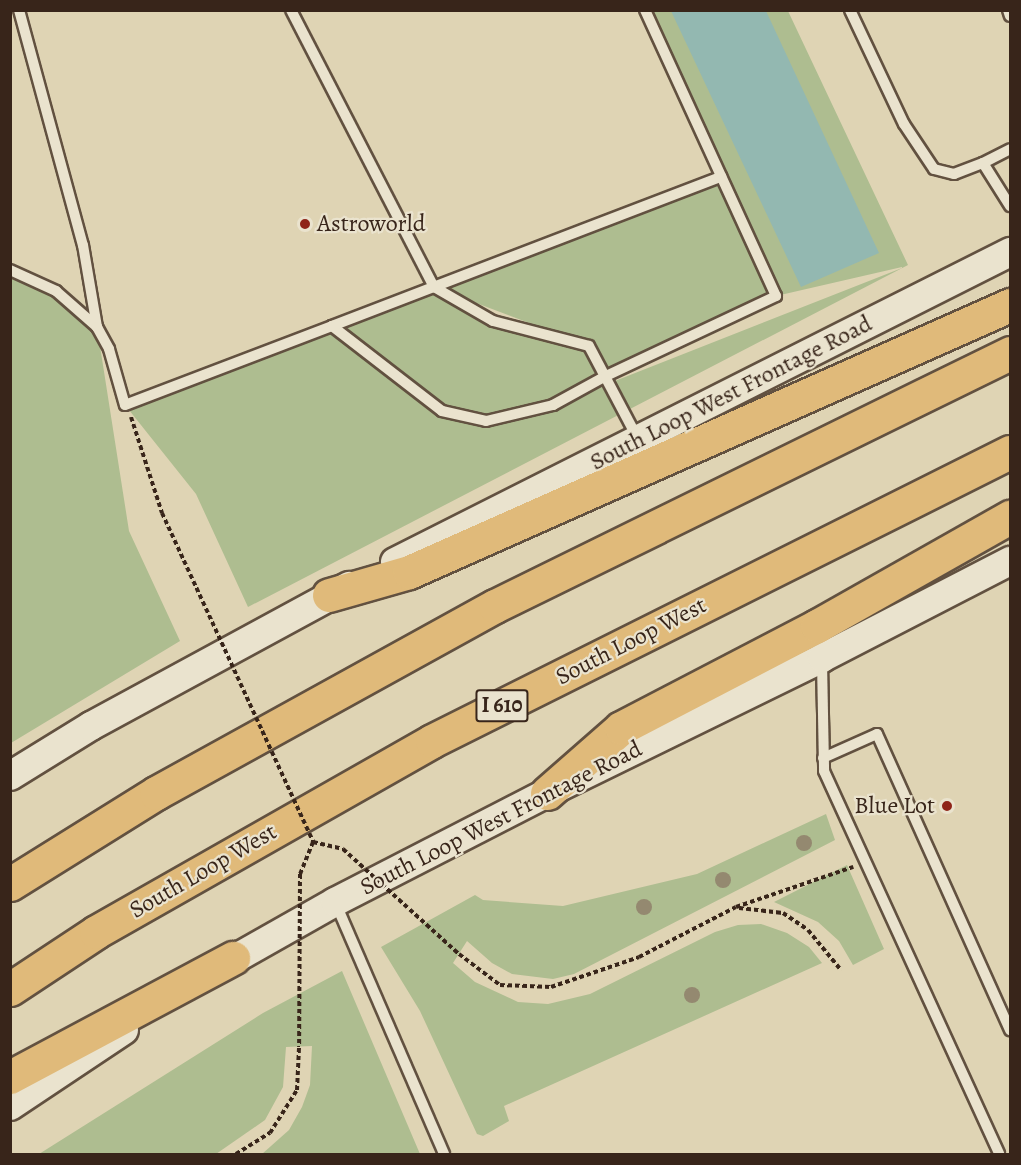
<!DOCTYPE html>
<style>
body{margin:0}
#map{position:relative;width:1021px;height:1165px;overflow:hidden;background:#dfd4b4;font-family:Alegreya,serif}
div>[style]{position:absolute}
.green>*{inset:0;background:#aebd90}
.water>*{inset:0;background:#93b8b1}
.path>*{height:4px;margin-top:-2px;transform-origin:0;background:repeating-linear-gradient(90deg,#38251a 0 4.5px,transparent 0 7.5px)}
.roads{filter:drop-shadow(2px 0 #625140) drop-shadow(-2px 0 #625140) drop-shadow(0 2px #625140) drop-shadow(0 -2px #625140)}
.lane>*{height:10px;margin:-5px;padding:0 5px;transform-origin:5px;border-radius:5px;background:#eae3ce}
.secondary>*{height:28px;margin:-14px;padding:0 14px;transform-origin:14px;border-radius:14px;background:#eae3ce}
.highway>*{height:33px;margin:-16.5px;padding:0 16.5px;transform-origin:16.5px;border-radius:16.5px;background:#e0ba7a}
.path-bridge>*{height:4px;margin-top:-2px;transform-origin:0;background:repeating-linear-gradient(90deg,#38251a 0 4.5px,transparent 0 7.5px)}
.trees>*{width:16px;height:16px;margin:-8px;border-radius:50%;background:#948970}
.dots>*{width:16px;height:16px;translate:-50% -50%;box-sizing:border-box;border:3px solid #eae3ce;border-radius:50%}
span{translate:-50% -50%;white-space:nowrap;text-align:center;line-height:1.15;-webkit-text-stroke:4.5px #eae3ce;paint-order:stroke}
.shield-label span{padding:2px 4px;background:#eae3ce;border:2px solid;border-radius:4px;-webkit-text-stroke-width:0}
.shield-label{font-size:22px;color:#38251a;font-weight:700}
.poi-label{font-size:24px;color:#38251a}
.left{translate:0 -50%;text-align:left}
.right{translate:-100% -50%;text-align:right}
.street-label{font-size:24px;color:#38251a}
.frame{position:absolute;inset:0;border:12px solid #38251a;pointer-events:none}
</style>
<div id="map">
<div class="green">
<i style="clip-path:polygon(evenodd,645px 11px,788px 11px,908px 265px,248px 607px,196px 494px,125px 405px,721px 177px,645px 11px,902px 267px,902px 268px,559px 403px,776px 296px,902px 267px,645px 11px,439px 289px,582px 343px,493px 321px,439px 289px)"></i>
<i style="clip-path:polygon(11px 270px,97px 327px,129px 531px,180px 641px,11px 743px)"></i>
<i style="clip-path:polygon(826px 814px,835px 840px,574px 974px,553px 979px,512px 974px,492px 963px,467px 941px,453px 963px,475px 982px,518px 1002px,548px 1004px,590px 994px,715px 932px,738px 925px,761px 924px,787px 933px,809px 947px,822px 963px,504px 1106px,509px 1121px,483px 1136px,477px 1134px,420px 1011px,381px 947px,475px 895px,483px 900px,563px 906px,697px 874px)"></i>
<i style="clip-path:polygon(847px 865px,884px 949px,853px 965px,839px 941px,818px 922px,774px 902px)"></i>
<i style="clip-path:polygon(342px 971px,420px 1154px,262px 1154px,289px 1130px,302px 1107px,310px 1085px,312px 1046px,286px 1047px,283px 1087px,265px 1120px,216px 1154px,39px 1154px,263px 1013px)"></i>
</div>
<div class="water">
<i style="clip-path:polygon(671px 11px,766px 11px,879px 253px,801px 287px)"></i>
</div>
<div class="path">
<i style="left:131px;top:417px;width:101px;rotate:72.1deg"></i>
<i style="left:739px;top:908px;width:44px;rotate:6.5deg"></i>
<i style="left:783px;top:913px;width:30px;rotate:34deg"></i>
<i style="left:808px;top:930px;width:52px;rotate:50.5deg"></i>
<i style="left:459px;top:954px;width:51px;rotate:37.1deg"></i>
<i style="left:500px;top:985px;width:51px;rotate:2.2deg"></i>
<i style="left:551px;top:987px;width:93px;rotate:-18.8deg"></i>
<i style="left:639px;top:957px;width:109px;rotate:-27.3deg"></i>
<i style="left:736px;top:907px;width:124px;rotate:-18.9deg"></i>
<i style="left:236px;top:1154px;width:40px;rotate:-32deg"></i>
<i style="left:270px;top:1133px;width:51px;rotate:-57.9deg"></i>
<i style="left:297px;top:1090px;width:43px;rotate:-87.3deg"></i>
</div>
<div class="roads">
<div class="lane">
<i style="left:19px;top:10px;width:244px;rotate:74.8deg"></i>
<i style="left:83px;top:245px;width:83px;rotate:80.3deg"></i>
<i style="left:291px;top:10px;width:312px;rotate:62.7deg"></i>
<i style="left:434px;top:287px;width:68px;rotate:30deg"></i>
<i style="left:493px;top:321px;width:99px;rotate:14.6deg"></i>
<i style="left:589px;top:346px;width:105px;rotate:62.2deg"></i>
<i style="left:850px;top:10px;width:126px;rotate:64.7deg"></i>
<i style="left:904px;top:124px;width:54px;rotate:56.3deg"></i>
<i style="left:934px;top:169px;width:21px;rotate:14deg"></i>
<i style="left:954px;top:174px;width:31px;rotate:-21deg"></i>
<i style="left:983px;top:163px;width:51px;rotate:57.9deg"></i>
<i style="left:1008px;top:10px;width:6px;rotate:72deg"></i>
<i style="left:983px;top:163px;width:30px;rotate:-27deg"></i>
<i style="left:10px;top:270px;width:51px;rotate:24.5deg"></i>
<i style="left:56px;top:291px;width:55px;rotate:41.3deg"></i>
<i style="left:97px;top:327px;width:25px;rotate:61deg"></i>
<i style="left:109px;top:349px;width:58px;rotate:74.1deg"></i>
<i style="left:125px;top:405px;width:222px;rotate:-20.9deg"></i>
<i style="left:332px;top:326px;width:139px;rotate:37.7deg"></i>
<i style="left:442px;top:411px;width:45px;rotate:12.8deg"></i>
<i style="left:486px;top:421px;width:69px;rotate:-13.4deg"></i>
<i style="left:553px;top:405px;width:60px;rotate:-28.7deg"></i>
<i style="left:606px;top:376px;width:188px;rotate:-25.2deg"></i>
<i style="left:776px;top:296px;width:315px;rotate:-114.6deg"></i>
<i style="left:332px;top:326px;width:417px;rotate:-21deg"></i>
<i style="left:822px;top:662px;width:109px;rotate:88.9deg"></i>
<i style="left:824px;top:771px;width:421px;rotate:65.4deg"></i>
<i style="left:823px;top:758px;width:59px;rotate:-24deg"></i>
<i style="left:877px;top:734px;width:325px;rotate:65.8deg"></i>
<i style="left:336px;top:904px;width:272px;rotate:66.6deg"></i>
</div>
<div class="secondary">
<i style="left:395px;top:562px;width:689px;rotate:-26.75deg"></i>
<i style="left:10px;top:776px;width:95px;rotate:-31.7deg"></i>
<i style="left:91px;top:726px;width:294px;rotate:-28.5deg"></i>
<i style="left:215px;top:970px;width:138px;rotate:-29.5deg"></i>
<i style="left:335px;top:902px;width:238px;rotate:-27.2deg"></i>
<i style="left:547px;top:793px;width:306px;rotate:-26.1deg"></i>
<i style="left:822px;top:658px;width:212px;rotate:-27.3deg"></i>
<i style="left:10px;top:1106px;width:137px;rotate:-33.7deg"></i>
</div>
<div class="highway">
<i style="left:329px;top:595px;width:83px;rotate:-16deg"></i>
<i style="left:409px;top:572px;width:658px;rotate:-23.95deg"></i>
<i style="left:547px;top:793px;width:98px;rotate:-41.3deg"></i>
<i style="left:621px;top:728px;width:221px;rotate:-27.5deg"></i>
<i style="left:817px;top:626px;width:222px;rotate:-29.5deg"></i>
<i style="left:10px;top:884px;width:172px;rotate:-31.9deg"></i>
<i style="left:156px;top:793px;width:387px;rotate:-28.9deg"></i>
<i style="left:495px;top:606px;width:574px;rotate:-26.16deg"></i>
<i style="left:10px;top:989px;width:103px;rotate:-33.5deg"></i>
<i style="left:96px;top:932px;width:386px;rotate:-29.6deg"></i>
<i style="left:432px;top:741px;width:646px;rotate:-26.57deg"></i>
<i style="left:10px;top:1077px;width:253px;rotate:-28.1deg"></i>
</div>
</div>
<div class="path-bridge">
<i style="left:162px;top:513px;width:362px;rotate:65.3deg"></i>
<i style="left:313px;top:842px;width:35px;rotate:112deg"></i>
<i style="left:300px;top:874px;width:173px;rotate:90.3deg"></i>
<i style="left:313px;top:842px;width:31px;rotate:13deg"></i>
<i style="left:343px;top:849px;width:156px;rotate:42.2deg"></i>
</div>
<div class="trees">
<i style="left:804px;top:843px"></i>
<i style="left:723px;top:880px"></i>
<i style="left:644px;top:907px"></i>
<i style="left:692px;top:995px"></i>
</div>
<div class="dots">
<i style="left:305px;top:224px;background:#8f2418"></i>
<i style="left:947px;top:806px;background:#8f2418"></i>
</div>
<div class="shield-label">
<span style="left:502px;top:706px">I 610</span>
</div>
<div class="poi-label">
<span class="left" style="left:317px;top:224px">Astroworld</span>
<span class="right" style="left:935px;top:806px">Blue Lot</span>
</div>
<div class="street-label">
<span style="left:731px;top:393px;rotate:-27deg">South Loop West Frontage Road</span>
<span style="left:631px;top:641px;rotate:-27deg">South Loop West</span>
<span style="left:501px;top:818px;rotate:-27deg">South Loop West Frontage Road</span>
<span style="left:203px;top:871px;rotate:-30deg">South Loop West</span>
</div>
<div class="frame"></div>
</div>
